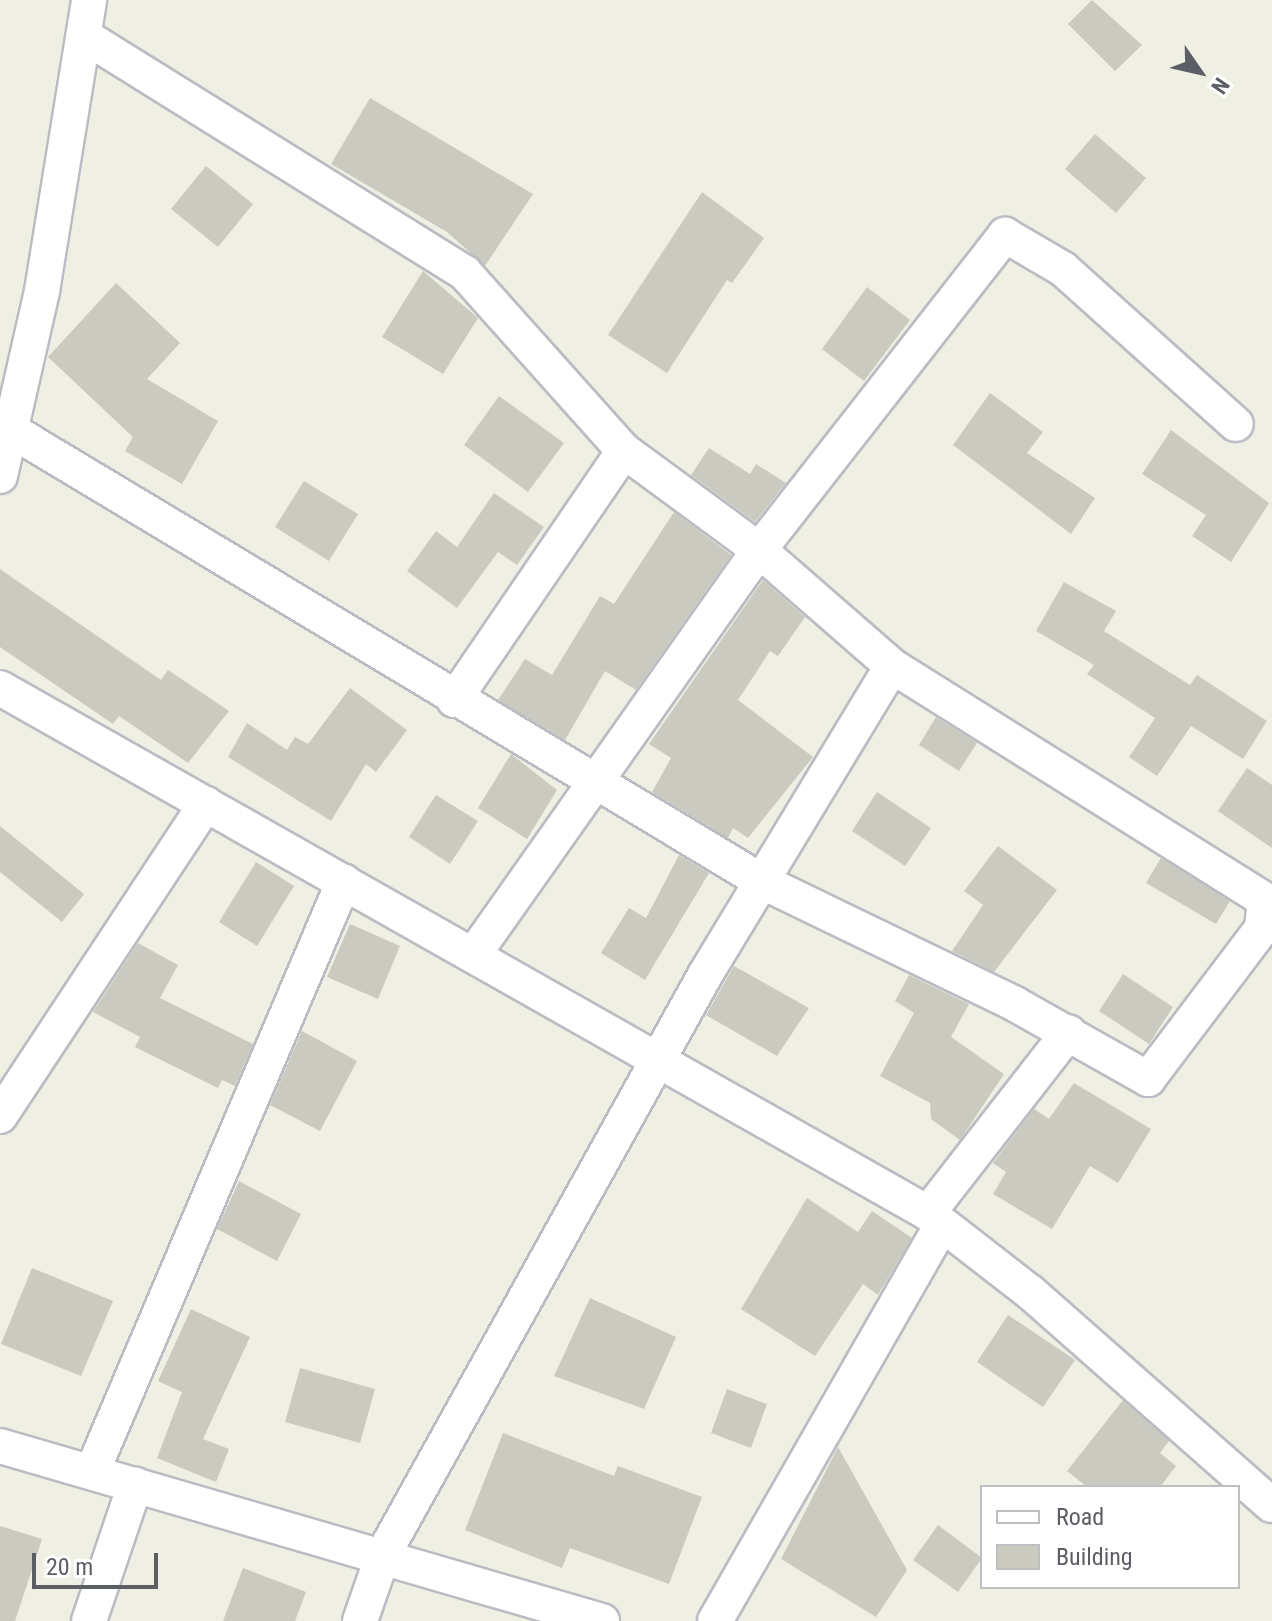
<!DOCTYPE html>
<style>
body{margin:0}
#map{position:relative;width:1272px;height:1621px;overflow:hidden;background:#efefe4;font-family:"Roboto Condensed",sans-serif}
div>[style]{position:absolute}
.building>*{inset:0;background:#cacac0}
.roads{filter:drop-shadow(2px 0 #bbbcc3) drop-shadow(-2px 0 #bbbcc3) drop-shadow(0 2px #bbbcc3) drop-shadow(0 -2px #bbbcc3)}
.street>*{height:34px;margin:-17px;padding:0 17px;transform-origin:17px;border-radius:17px;background:#fff}
span{translate:-50% -50%;white-space:nowrap;text-align:center;line-height:1.15;-webkit-text-stroke:6px #fff;paint-order:stroke}
.legend{position:absolute;left:980px;top:1485px;width:260px;height:104px;box-sizing:border-box;background:#fff;border:2px solid #bebfc1;margin:0;padding:10px 14px;list-style:none;font-size:24px;color:#5c5e65}
.legend li{display:flex;align-items:center;gap:16px;height:40px}
.legend b{width:40px;border:2px solid #bebfc1}
.north{position:absolute;left:1160px;top:32px;width:80px;height:80px;-webkit-text-stroke:6px #fff;paint-order:stroke;rotate:124deg;font-size:22px;font-weight:700;line-height:32px;text-align:center;color:#5c5e65}
.north::after{content:'';display:block;margin:auto;width:28px;height:36px;background:#5c5e65;clip-path:polygon(50% 0,100% 100%,50% 72%,0 100%)}
.scale{position:absolute;left:32px;top:1553px;width:126px;height:36px;box-sizing:border-box;border:4px solid #5c5e65;border-top:0;padding-left:10px;font-size:24px;line-height:28px;white-space:nowrap;color:#5c5e65;-webkit-text-stroke:6px #fff;paint-order:stroke}
</style>
<div id="map">
<div class="building">
<i style="clip-path:polygon(1092px 0,1142px 45px,1115px 71px,1068px 24px)"></i>
<i style="clip-path:polygon(370px 98px,533px 194px,485px 266px,447px 232px,331px 164px)"></i>
<i style="clip-path:polygon(1095px 134px,1146px 178px,1116px 213px,1065px 169px)"></i>
<i style="clip-path:polygon(206px 166px,253px 204px,218px 247px,171px 209px)"></i>
<i style="clip-path:polygon(702px 192px,764px 238px,732px 283px,727px 280px,667px 373px,608px 335px)"></i>
<i style="clip-path:polygon(423px 271px,478px 318px,443px 374px,382px 337px)"></i>
<i style="clip-path:polygon(116px 283px,180px 343px,147px 379px,218px 421px,182px 484px,125px 451px,133px 437px,48px 357px)"></i>
<i style="clip-path:polygon(867px 287px,910px 320px,864px 381px,822px 349px)"></i>
<i style="clip-path:polygon(990px 393px,1043px 432px,1027px 453px,1095px 498px,1071px 534px,953px 445px)"></i>
<i style="clip-path:polygon(499px 396px,564px 443px,528px 492px,464px 445px)"></i>
<i style="clip-path:polygon(1171px 430px,1269px 503px,1231px 562px,1192px 536px,1206px 515px,1142px 474px)"></i>
<i style="clip-path:polygon(709px 448px,750px 474px,756px 464px,786px 483px,755px 522px,691px 475px)"></i>
<i style="clip-path:polygon(304px 481px,358px 514px,329px 561px,275px 527px)"></i>
<i style="clip-path:polygon(494px 493px,544px 527px,517px 565px,498px 552px,457px 608px,407px 571px,436px 531px,457px 547px)"></i>
<i style="clip-path:polygon(674px 512px,731px 555px,636px 690px,605px 671px,565px 740px,498px 700px,525px 659px,552px 675px,600px 596px,614px 604px)"></i>
<i style="clip-path:polygon(0 569px,161px 680px,168px 670px,229px 711px,188px 763px,119px 716px,113px 724px,0 647px)"></i>
<i style="clip-path:polygon(763px 580px,805px 617px,778px 656px,770px 651px,738px 700px,813px 757px,748px 838px,733px 828px,728px 838px,652px 792px,671px 758px,649px 744px)"></i>
<i style="clip-path:polygon(1064px 582px,1116px 611px,1104px 631px,1190px 685px,1197px 675px,1267px 721px,1243px 759px,1191px 726px,1157px 776px,1129px 757px,1155px 718px,1087px 674px,1094px 665px,1036px 631px)"></i>
<i style="clip-path:polygon(350px 688px,407px 730px,376px 772px,366px 764px,331px 821px,228px 757px,247px 723px,287px 750px,295px 737px,308px 744px)"></i>
<i style="clip-path:polygon(936px 717px,977px 743px,959px 771px,919px 745px)"></i>
<i style="clip-path:polygon(511px 754px,557px 790px,527px 839px,478px 808px)"></i>
<i style="clip-path:polygon(1247px 768px,1272px 785px,1272px 848px,1218px 811px)"></i>
<i style="clip-path:polygon(877px 792px,931px 828px,905px 866px,852px 831px)"></i>
<i style="clip-path:polygon(436px 795px,478px 821px,450px 864px,409px 837px)"></i>
<i style="clip-path:polygon(0 826px,84px 894px,62px 922px,0 872px)"></i>
<i style="clip-path:polygon(998px 846px,1057px 890px,994px 972px,952px 951px,983px 905px,964px 891px)"></i>
<i style="clip-path:polygon(679px 855px,709px 873px,645px 980px,601px 953px,629px 908px,646px 918px)"></i>
<i style="clip-path:polygon(1161px 858px,1230px 901px,1216px 924px,1146px 883px)"></i>
<i style="clip-path:polygon(256px 862px,294px 886px,257px 946px,219px 922px)"></i>
<i style="clip-path:polygon(350px 924px,400px 946px,378px 999px,327px 977px)"></i>
<i style="clip-path:polygon(138px 943px,178px 965px,160px 998px,253px 1044px,235px 1086px,222px 1080px,218px 1088px,135px 1047px,140px 1037px,93px 1012px)"></i>
<i style="clip-path:polygon(734px 966px,809px 1008px,777px 1056px,706px 1015px)"></i>
<i style="clip-path:polygon(1123px 974px,1173px 1007px,1149px 1044px,1099px 1011px)"></i>
<i style="clip-path:polygon(909px 975px,969px 1004px,951px 1037px,1004px 1074px,960px 1140px,931px 1119px,930px 1103px,880px 1076px,914px 1013px,895px 1001px)"></i>
<i style="clip-path:polygon(302px 1031px,357px 1061px,320px 1131px,270px 1105px)"></i>
<i style="clip-path:polygon(1074px 1083px,1151px 1129px,1118px 1183px,1090px 1166px,1052px 1229px,993px 1194px,1006px 1172px,993px 1163px,1034px 1109px,1049px 1119px)"></i>
<i style="clip-path:polygon(239px 1181px,301px 1214px,277px 1261px,217px 1229px)"></i>
<i style="clip-path:polygon(807px 1198px,858px 1232px,872px 1211px,912px 1238px,878px 1295px,863px 1284px,815px 1356px,741px 1309px)"></i>
<i style="clip-path:polygon(32px 1268px,113px 1301px,81px 1376px,1px 1344px)"></i>
<i style="clip-path:polygon(590px 1298px,676px 1337px,644px 1409px,554px 1376px)"></i>
<i style="clip-path:polygon(191px 1309px,250px 1337px,203px 1439px,229px 1449px,216px 1482px,157px 1458px,182px 1392px,158px 1381px)"></i>
<i style="clip-path:polygon(1008px 1315px,1075px 1360px,1043px 1407px,977px 1362px)"></i>
<i style="clip-path:polygon(300px 1368px,375px 1389px,360px 1443px,285px 1422px)"></i>
<i style="clip-path:polygon(727px 1389px,767px 1404px,751px 1448px,711px 1433px)"></i>
<i style="clip-path:polygon(1123px 1400px,1169px 1441px,1160px 1453px,1176px 1466px,1160px 1487px,1087px 1487px,1067px 1471px)"></i>
<i style="clip-path:polygon(503px 1433px,614px 1476px,618px 1466px,702px 1497px,669px 1584px,570px 1548px,562px 1568px,465px 1530px)"></i>
<i style="clip-path:polygon(838px 1447px,907px 1570px,876px 1617px,781px 1559px)"></i>
<i style="clip-path:polygon(938px 1525px,982px 1558px,958px 1592px,913px 1560px)"></i>
<i style="clip-path:polygon(0 1526px,42px 1539px,15px 1621px,0 1621px)"></i>
<i style="clip-path:polygon(243px 1568px,306px 1592px,295px 1621px,223px 1621px)"></i>
</div>
<div class="roads">
<div class="street">
<i style="left:14px;top:432px;width:874px;rotate:31deg"></i>
<i style="left:763px;top:882px;width:280px;rotate:25.8deg"></i>
<i style="left:1015px;top:1004px;width:153px;rotate:29.4deg"></i>
<i style="left:1148px;top:1079px;width:189px;rotate:-52.9deg"></i>
<i style="left:1262px;top:928px;width:28px;rotate:-84deg"></i>
<i style="left:1265px;top:900px;width:440px;rotate:-147.9deg"></i>
<i style="left:892px;top:666px;width:176px;rotate:-138.9deg"></i>
<i style="left:759px;top:550px;width:167px;rotate:-143.7deg"></i>
<i style="left:624px;top:451px;width:239px;rotate:-131.8deg"></i>
<i style="left:465px;top:273px;width:445px;rotate:-148.1deg"></i>
<i style="left:0;top:476px;width:190px;rotate:-77.2deg"></i>
<i style="left:42px;top:291px;width:295px;rotate:-80.8deg"></i>
<i style="left:0;top:688px;width:1066px;rotate:29.5deg"></i>
<i style="left:928px;top:1213px;width:129px;rotate:37.8deg"></i>
<i style="left:1030px;top:1292px;width:322px;rotate:41.4deg"></i>
<i style="left:454px;top:700px;width:301px;rotate:-55.7deg"></i>
<i style="left:474px;top:954px;width:494px;rotate:-54.8deg"></i>
<i style="left:759px;top:550px;width:400px;rotate:-52deg"></i>
<i style="left:1005px;top:235px;width:67px;rotate:30.4deg"></i>
<i style="left:1063px;top:269px;width:232px;rotate:41.9deg"></i>
<i style="left:0;top:1116px;width:374px;rotate:-56.6deg"></i>
<i style="left:928px;top:1213px;width:229px;rotate:-52.1deg"></i>
<i style="left:0;top:1446px;width:627px;rotate:16.21deg"></i>
<i style="left:92px;top:1472px;width:642px;rotate:-66.91deg"></i>
<i style="left:89px;top:1621px;width:144px;rotate:-71.3deg"></i>
<i style="left:360px;top:1621px;width:70px;rotate:-70.8deg"></i>
<i style="left:383px;top:1555px;width:663px;rotate:-60.96deg"></i>
<i style="left:705px;top:975px;width:361px;rotate:-58.8deg"></i>
<i style="left:715px;top:1621px;width:456px;rotate:-60.2deg"></i>
</div>
</div>
<ul class="legend">
<li><b style="height:10px;background:#fff"></b>Road</li>
<li><b style="height:22px;background:#cacac0"></b>Building</li>
</ul>
<div class="north">N</div>
<div class="scale">20 m</div>
</div>
